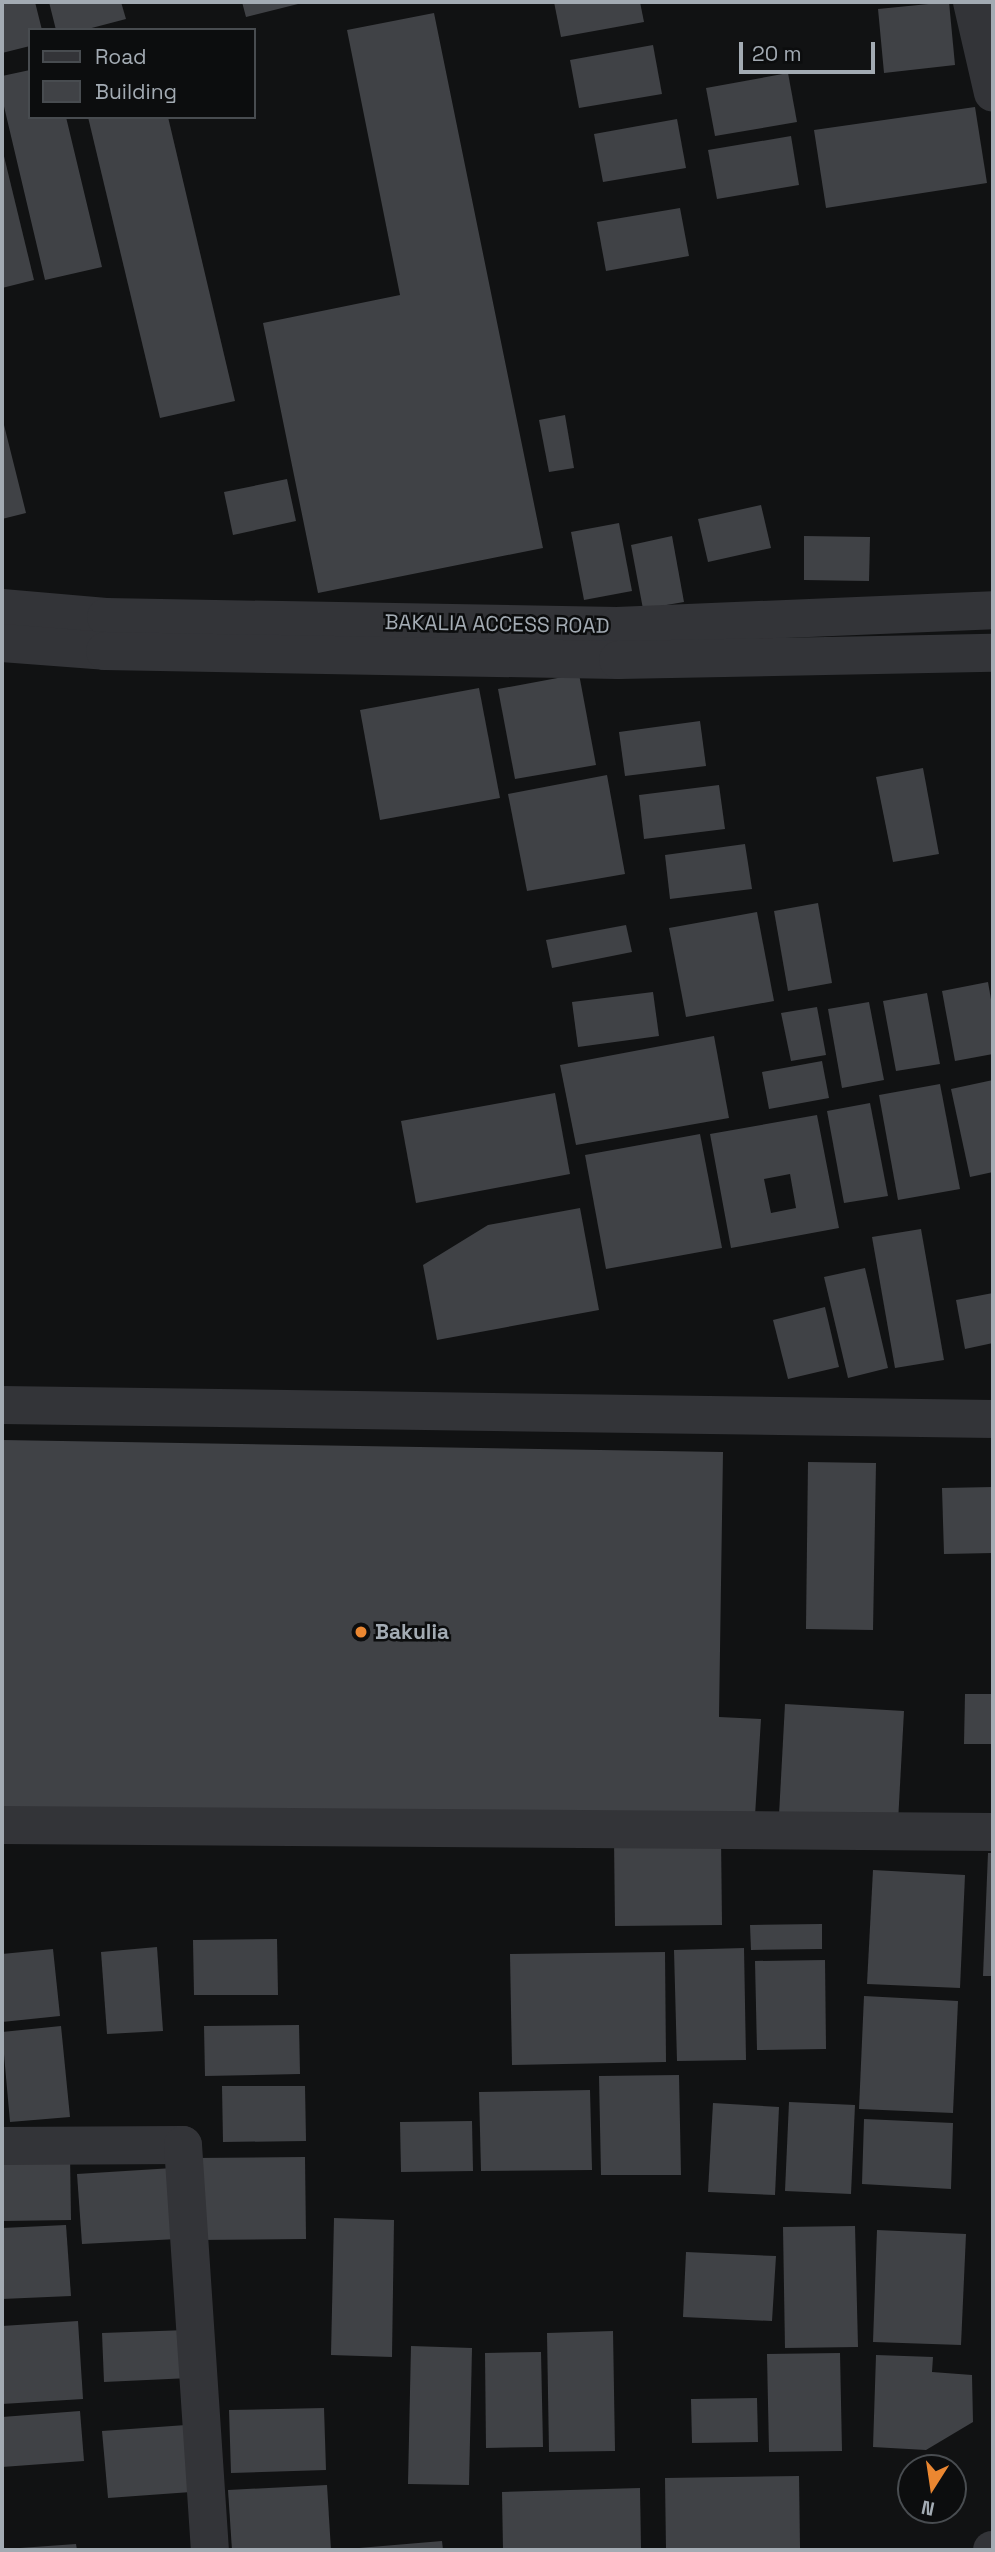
<!DOCTYPE html>
<style>
body{margin:0}
#map{position:relative;width:995px;height:2552px;overflow:hidden;background:#111213;font-family:"Space Grotesk",sans-serif}
div>[style]{position:absolute}
.building>*{inset:0;background:#404246}
.minor>*{height:38px;margin:-19px;padding:0 19px;transform-origin:19px;border-radius:19px;background:#333438}
.dots>*{width:19px;height:19px;translate:-50% -50%;box-sizing:border-box;border:4px solid #0c0d0e;border-radius:50%}
span{translate:-50% -50%;white-space:nowrap;text-align:center;line-height:1.15;-webkit-text-stroke:5px #0c0d0e;paint-order:stroke}
.street-label{font-size:21px;color:#a3abb3}
.poi-label{font-size:21px;color:#a3abb3;font-weight:700}
.left{translate:0 -50%;text-align:left}
.frame{position:absolute;inset:0;border:4px solid #a3abb3;pointer-events:none}
.legend{position:absolute;left:28px;top:28px;width:228px;height:91px;box-sizing:border-box;background:#0c0d0e;border:2px solid #484c50;margin:0;padding:9px 12px;list-style:none;font-size:21px;color:#a3abb3}
.legend li{display:flex;align-items:center;gap:14px;height:35px}
.legend b{width:35px;border:2px solid #484c50}
.north{position:absolute;left:897px;top:2454px;width:70px;height:70px;box-sizing:border-box;background:#0c0d0e;border:2px solid #484c50;border-radius:50%;rotate:192deg;font-size:19px;font-weight:700;line-height:28px;text-align:center;color:#a3abb3}
.north::after{content:'';display:block;margin:auto;width:24px;height:32px;background:#eb8731;clip-path:polygon(50% 0,100% 100%,50% 72%,0 100%)}
.scale{position:absolute;left:739px;top:42px;width:136px;height:32px;box-sizing:border-box;border:4px solid #a3abb3;border-top:0;padding-left:9px;font-size:21px;line-height:24px;white-space:nowrap;color:#a3abb3;-webkit-text-stroke:5px #0c0d0e;paint-order:stroke}
</style>
<div id="map">
<div class="building">
<i style="clip-path:polygon(2px 2px,35px 2px,42px 30px,30px 30px,30px 46px,2px 53px)"></i>
<i style="clip-path:polygon(49px 2px,121px 2px,126px 19px,84px 30px,56px 30px)"></i>
<i style="clip-path:polygon(242px 2px,302px 2px,302px 3px,246px 17px)"></i>
<i style="clip-path:polygon(554px 2px,640px 2px,644px 22px,561px 37px)"></i>
<i style="clip-path:polygon(949px 2px,955px 65px,884px 73px,878px 9px)"></i>
<i style="clip-path:polygon(434px 13px,543px 548px,318px 593px,263px 323px,400px 295px,347px 30px)"></i>
<i style="clip-path:polygon(653px 45px,662px 94px,579px 108px,570px 60px)"></i>
<i style="clip-path:polygon(30px 70px,30px 117px,66px 117px,102px 267px,45px 280px,2px 98px,2px 76px)"></i>
<i style="clip-path:polygon(788px 73px,797px 122px,715px 136px,706px 88px)"></i>
<i style="clip-path:polygon(975px 107px,987px 183px,826px 208px,814px 130px)"></i>
<i style="clip-path:polygon(88px 117px,168px 117px,235px 401px,160px 418px)"></i>
<i style="clip-path:polygon(677px 119px,686px 168px,603px 182px,594px 134px)"></i>
<i style="clip-path:polygon(791px 136px,799px 185px,717px 199px,708px 150px)"></i>
<i style="clip-path:polygon(2px 148px,34px 280px,2px 288px)"></i>
<i style="clip-path:polygon(680px 208px,689px 256px,606px 271px,597px 222px)"></i>
<i style="clip-path:polygon(565px 415px,574px 468px,549px 472px,539px 420px)"></i>
<i style="clip-path:polygon(2px 417px,26px 513px,2px 519px)"></i>
<i style="clip-path:polygon(287px 479px,296px 521px,233px 535px,224px 492px)"></i>
<i style="clip-path:polygon(761px 505px,771px 548px,708px 562px,698px 519px)"></i>
<i style="clip-path:polygon(619px 523px,632px 591px,584px 600px,571px 532px)"></i>
<i style="clip-path:polygon(672px 536px,684px 602px,643px 609px,631px 545px)"></i>
<i style="clip-path:polygon(804px 536px,870px 537px,869px 581px,804px 580px)"></i>
<i style="clip-path:polygon(579px 674px,596px 765px,515px 779px,498px 689px)"></i>
<i style="clip-path:polygon(479px 688px,500px 798px,380px 820px,360px 710px)"></i>
<i style="clip-path:polygon(700px 721px,706px 766px,625px 776px,619px 732px)"></i>
<i style="clip-path:polygon(923px 768px,939px 854px,893px 862px,876px 777px)"></i>
<i style="clip-path:polygon(607px 775px,625px 874px,527px 891px,508px 794px)"></i>
<i style="clip-path:polygon(719px 785px,725px 829px,644px 839px,639px 795px)"></i>
<i style="clip-path:polygon(745px 844px,752px 889px,670px 899px,665px 855px)"></i>
<i style="clip-path:polygon(818px 903px,832px 983px,788px 991px,774px 911px)"></i>
<i style="clip-path:polygon(757px 912px,774px 1001px,686px 1017px,669px 928px)"></i>
<i style="clip-path:polygon(626px 925px,632px 952px,552px 968px,546px 940px)"></i>
<i style="clip-path:polygon(988px 982px,993px 1011px,993px 1054px,955px 1061px,942px 991px)"></i>
<i style="clip-path:polygon(653px 992px,659px 1036px,578px 1047px,572px 1002px)"></i>
<i style="clip-path:polygon(927px 993px,940px 1064px,896px 1071px,883px 1001px)"></i>
<i style="clip-path:polygon(869px 1002px,884px 1080px,842px 1088px,828px 1009px)"></i>
<i style="clip-path:polygon(817px 1007px,826px 1055px,791px 1061px,781px 1013px)"></i>
<i style="clip-path:polygon(714px 1036px,729px 1118px,576px 1145px,560px 1065px)"></i>
<i style="clip-path:polygon(822px 1061px,829px 1098px,769px 1109px,762px 1072px)"></i>
<i style="clip-path:polygon(993px 1080px,993px 1172px,970px 1177px,951px 1089px)"></i>
<i style="clip-path:polygon(940px 1084px,960px 1189px,898px 1200px,879px 1095px)"></i>
<i style="clip-path:polygon(555px 1093px,570px 1174px,416px 1203px,401px 1121px)"></i>
<i style="clip-path:polygon(870px 1103px,888px 1196px,844px 1203px,827px 1111px)"></i>
<i style="clip-path:polygon(evenodd,817px 1115px,839px 1228px,731px 1248px,710px 1134px,817px 1115px,790px 1174px,796px 1208px,771px 1213px,764px 1179px,790px 1174px)"></i>
<i style="clip-path:polygon(700px 1134px,722px 1248px,606px 1269px,585px 1155px)"></i>
<i style="clip-path:polygon(580px 1208px,599px 1310px,437px 1340px,423px 1265px,488px 1225px)"></i>
<i style="clip-path:polygon(921px 1229px,944px 1360px,895px 1368px,872px 1237px)"></i>
<i style="clip-path:polygon(865px 1268px,888px 1368px,848px 1378px,824px 1277px)"></i>
<i style="clip-path:polygon(993px 1293px,993px 1343px,965px 1349px,956px 1300px)"></i>
<i style="clip-path:polygon(825px 1307px,839px 1367px,788px 1379px,773px 1320px)"></i>
<i style="clip-path:polygon(2px 1440px,723px 1452px,719px 1717px,761px 1719px,755px 1816px,2px 1812px)"></i>
<i style="clip-path:polygon(808px 1462px,876px 1463px,873px 1630px,806px 1629px)"></i>
<i style="clip-path:polygon(993px 1487px,993px 1553px,944px 1554px,942px 1488px)"></i>
<i style="clip-path:polygon(965px 1694px,993px 1694px,993px 1744px,964px 1744px)"></i>
<i style="clip-path:polygon(785px 1704px,904px 1711px,898px 1822px,779px 1815px)"></i>
<i style="clip-path:polygon(721px 1837px,722px 1925px,615px 1926px,614px 1838px)"></i>
<i style="clip-path:polygon(988px 1853px,993px 1853px,993px 1976px,983px 1976px)"></i>
<i style="clip-path:polygon(873px 1870px,965px 1875px,960px 1988px,867px 1984px)"></i>
<i style="clip-path:polygon(822px 1924px,822px 1949px,751px 1950px,750px 1925px)"></i>
<i style="clip-path:polygon(277px 1939px,278px 1995px,194px 1995px,193px 1940px)"></i>
<i style="clip-path:polygon(157px 1947px,163px 2031px,107px 2034px,101px 1952px)"></i>
<i style="clip-path:polygon(744px 1948px,746px 2060px,677px 2061px,674px 1950px)"></i>
<i style="clip-path:polygon(53px 1949px,60px 2016px,2px 2022px,2px 1954px)"></i>
<i style="clip-path:polygon(665px 1952px,666px 2062px,512px 2065px,510px 1954px)"></i>
<i style="clip-path:polygon(825px 1960px,826px 2049px,757px 2050px,755px 1961px)"></i>
<i style="clip-path:polygon(864px 1996px,958px 2001px,953px 2113px,859px 2109px)"></i>
<i style="clip-path:polygon(299px 2025px,300px 2074px,205px 2076px,204px 2026px)"></i>
<i style="clip-path:polygon(61px 2026px,70px 2117px,10px 2122px,2px 2032px)"></i>
<i style="clip-path:polygon(679px 2075px,681px 2175px,601px 2175px,599px 2076px)"></i>
<i style="clip-path:polygon(222px 2086px,305px 2086px,306px 2141px,223px 2142px)"></i>
<i style="clip-path:polygon(590px 2090px,592px 2170px,481px 2171px,479px 2092px)"></i>
<i style="clip-path:polygon(789px 2102px,855px 2105px,851px 2194px,785px 2191px)"></i>
<i style="clip-path:polygon(713px 2103px,779px 2107px,775px 2195px,708px 2192px)"></i>
<i style="clip-path:polygon(864px 2119px,953px 2123px,951px 2189px,862px 2184px)"></i>
<i style="clip-path:polygon(472px 2121px,473px 2171px,401px 2172px,400px 2122px)"></i>
<i style="clip-path:polygon(70px 2154px,71px 2220px,2px 2221px,2px 2155px)"></i>
<i style="clip-path:polygon(305px 2157px,306px 2239px,195px 2240px,194px 2158px)"></i>
<i style="clip-path:polygon(173px 2168px,177px 2239px,82px 2244px,77px 2174px)"></i>
<i style="clip-path:polygon(334px 2218px,394px 2220px,392px 2357px,331px 2355px)"></i>
<i style="clip-path:polygon(66px 2225px,71px 2296px,2px 2299px,2px 2228px)"></i>
<i style="clip-path:polygon(855px 2226px,858px 2347px,785px 2348px,783px 2227px)"></i>
<i style="clip-path:polygon(877px 2230px,966px 2234px,961px 2345px,873px 2342px)"></i>
<i style="clip-path:polygon(686px 2252px,776px 2256px,772px 2321px,683px 2317px)"></i>
<i style="clip-path:polygon(78px 2321px,83px 2399px,2px 2404px,2px 2326px)"></i>
<i style="clip-path:polygon(187px 2330px,190px 2378px,104px 2382px,102px 2333px)"></i>
<i style="clip-path:polygon(613px 2331px,615px 2451px,549px 2452px,547px 2333px)"></i>
<i style="clip-path:polygon(411px 2346px,472px 2348px,469px 2485px,408px 2484px)"></i>
<i style="clip-path:polygon(541px 2352px,543px 2447px,486px 2448px,485px 2353px)"></i>
<i style="clip-path:polygon(840px 2353px,842px 2451px,769px 2452px,767px 2354px)"></i>
<i style="clip-path:polygon(876px 2355px,933px 2357px,932px 2372px,972px 2375px,973px 2422px,926px 2450px,873px 2447px)"></i>
<i style="clip-path:polygon(757px 2398px,758px 2442px,692px 2443px,691px 2399px)"></i>
<i style="clip-path:polygon(324px 2408px,326px 2470px,231px 2473px,229px 2410px)"></i>
<i style="clip-path:polygon(80px 2411px,84px 2461px,2px 2467px,2px 2417px)"></i>
<i style="clip-path:polygon(186px 2425px,191px 2492px,108px 2498px,102px 2431px)"></i>
<i style="clip-path:polygon(799px 2476px,800px 2548px,666px 2550px,665px 2478px)"></i>
<i style="clip-path:polygon(327px 2485px,331px 2550px,232px 2550px,228px 2490px)"></i>
<i style="clip-path:polygon(640px 2488px,641px 2548px,503px 2550px,502px 2492px)"></i>
<i style="clip-path:polygon(442px 2541px,443px 2550px,359px 2550px,359px 2548px)"></i>
<i style="clip-path:polygon(76px 2544px,77px 2550px,20px 2550px,20px 2548px)"></i>
</div>
<div class="minor">
<i style="left:972px;top:2px;width:93px;rotate:77deg"></i>
<i style="left:2px;top:608px;width:104px;rotate:4.9deg"></i>
<i style="left:106px;top:617px;width:511px;rotate:1.01deg"></i>
<i style="left:617px;top:626px;width:376px;rotate:-2.4deg"></i>
<i style="left:2px;top:643px;width:103px;rotate:4.4deg"></i>
<i style="left:105px;top:651px;width:513px;rotate:1.01deg"></i>
<i style="left:618px;top:660px;width:375px;rotate:-1.1deg"></i>
<i style="left:2px;top:1405px;width:991px;rotate:0.81deg"></i>
<i style="left:2px;top:1825px;width:991px;rotate:0.4deg"></i>
<i style="left:2px;top:2146px;width:181px;rotate:-0.3deg"></i>
<i style="left:183px;top:2145px;width:406px;rotate:86.2deg"></i>
<i style="left:992px;top:2550px;width:1px"></i>
</div>
<div class="dots">
<i style="left:361px;top:1632px;background:#eb8731"></i>
</div>
<div class="street-label">
<span style="left:497px;top:624px;rotate:1deg">BAKALIA ACCESS ROAD</span>
</div>
<div class="poi-label">
<span class="left" style="left:375px;top:1632px">Bakulia</span>
</div>
<div class="frame"></div>
<ul class="legend">
<li><b style="height:9px;background:#333438"></b>Road</li>
<li><b style="height:19px;background:#404246"></b>Building</li>
</ul>
<div class="north">N</div>
<div class="scale">20 m</div>
</div>
